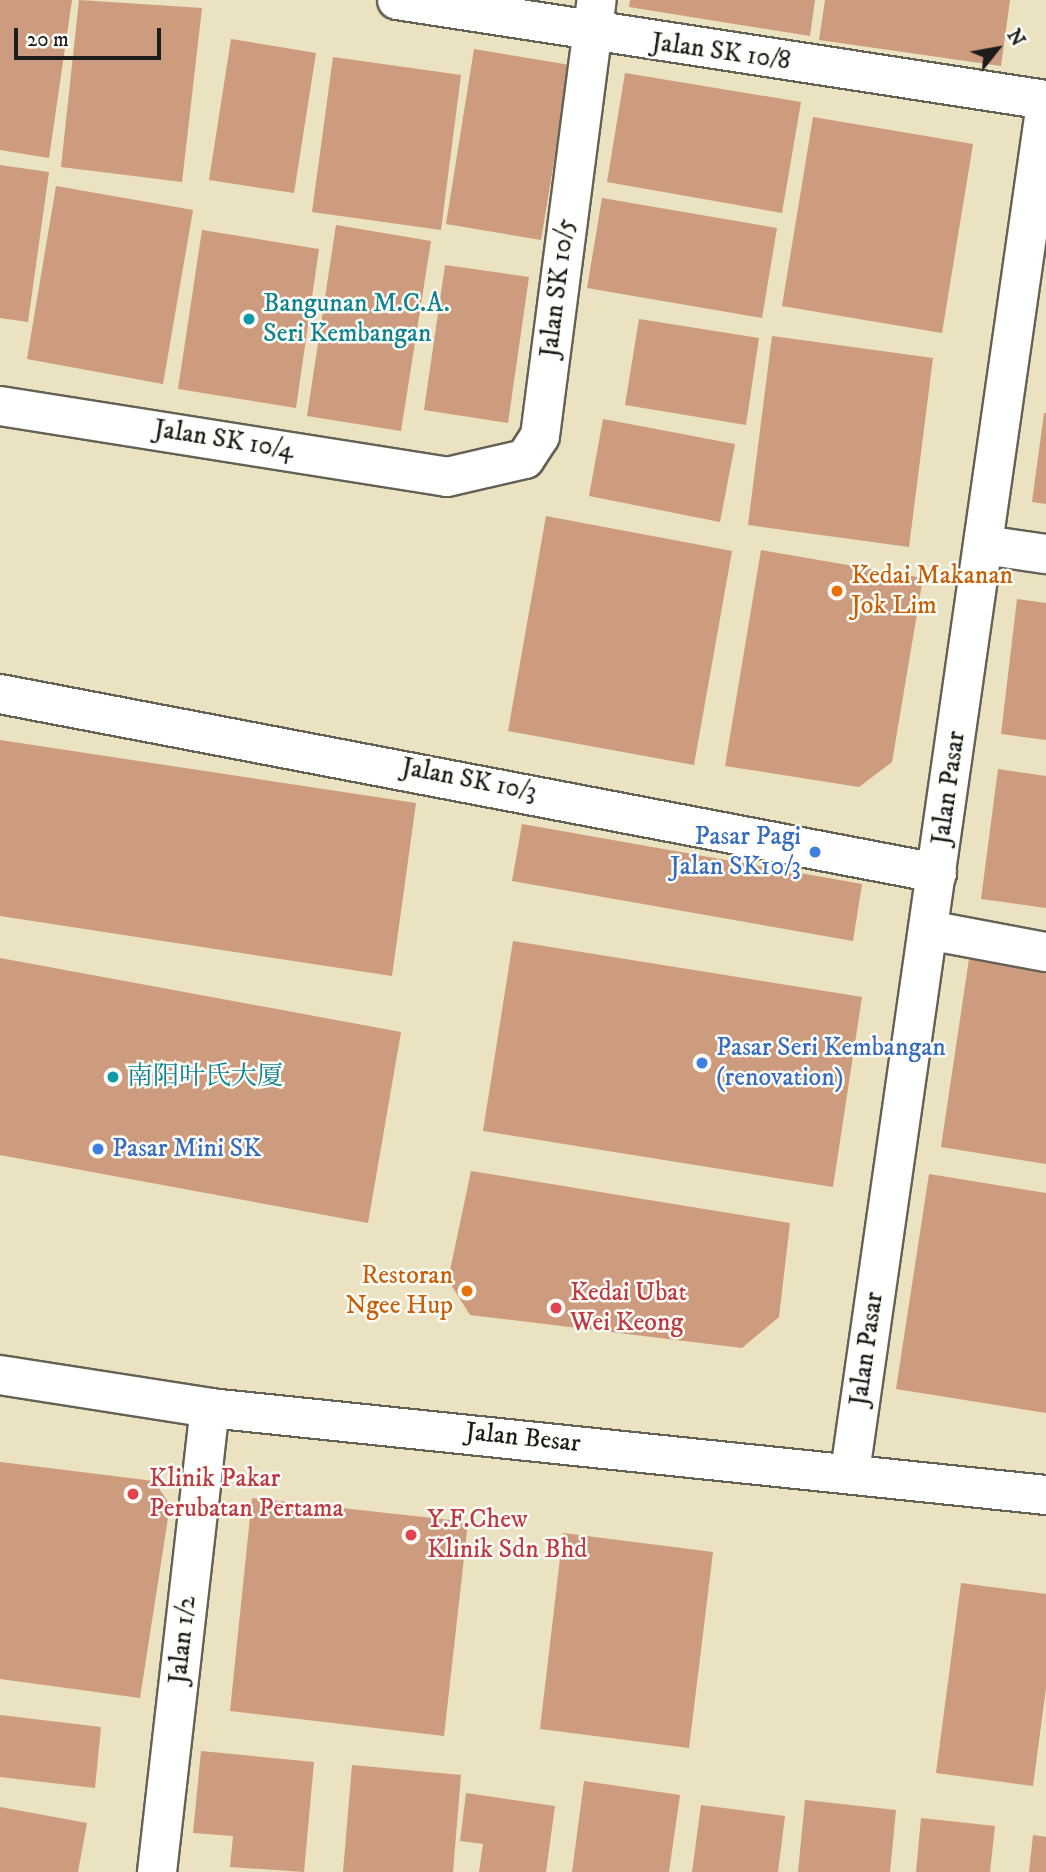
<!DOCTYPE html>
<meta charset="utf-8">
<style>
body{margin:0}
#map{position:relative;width:1046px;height:1872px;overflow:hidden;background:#eae2c0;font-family:"IM FELL DW Pica","Noto Serif SC",serif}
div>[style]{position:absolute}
.building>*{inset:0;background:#cd9b7d}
.roads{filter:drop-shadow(2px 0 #646155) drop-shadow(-2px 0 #646155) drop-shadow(0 2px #646155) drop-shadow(0 -2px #646155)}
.minor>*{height:38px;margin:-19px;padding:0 19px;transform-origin:19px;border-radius:19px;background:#fff}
.major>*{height:38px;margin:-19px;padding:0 19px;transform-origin:19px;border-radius:19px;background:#fff}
.dots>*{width:19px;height:19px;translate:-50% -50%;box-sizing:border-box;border:4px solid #fdfcf7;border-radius:50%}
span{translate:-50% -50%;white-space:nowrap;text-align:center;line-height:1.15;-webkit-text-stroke:5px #fdfcf7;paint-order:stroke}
.street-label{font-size:26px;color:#1c1c1c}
.culture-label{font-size:26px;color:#0d838f}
.left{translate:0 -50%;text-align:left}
.food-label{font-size:26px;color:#c56008}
.right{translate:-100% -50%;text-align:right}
.shop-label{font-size:26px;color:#366cbe}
.health-label{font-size:26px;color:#be3a42}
.north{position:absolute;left:962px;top:14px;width:70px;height:70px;-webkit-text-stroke:5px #fdfcf7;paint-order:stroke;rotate:59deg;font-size:19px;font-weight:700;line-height:28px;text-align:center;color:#1c1c1c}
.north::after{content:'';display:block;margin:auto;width:24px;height:32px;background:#1c1c1c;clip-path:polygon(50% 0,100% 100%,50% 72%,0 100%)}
.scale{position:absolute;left:14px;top:28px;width:147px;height:32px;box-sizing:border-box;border:4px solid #1c1c1c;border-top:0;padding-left:9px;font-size:21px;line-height:24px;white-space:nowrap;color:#1c1c1c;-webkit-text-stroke:5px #fdfcf7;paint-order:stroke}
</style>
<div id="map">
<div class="building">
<i style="clip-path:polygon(0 0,72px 0,49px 158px,0 150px)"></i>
<i style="clip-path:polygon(79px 0,202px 8px,182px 182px,61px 167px)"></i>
<i style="clip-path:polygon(630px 0,815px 0,810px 36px,629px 7px)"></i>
<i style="clip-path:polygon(825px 0,1010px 0,1001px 66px,819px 40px)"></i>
<i style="clip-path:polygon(231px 39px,316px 53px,294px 193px,209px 180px)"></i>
<i style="clip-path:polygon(474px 49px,570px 65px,541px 240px,446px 224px)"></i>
<i style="clip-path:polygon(333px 57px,461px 75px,441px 230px,312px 212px)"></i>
<i style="clip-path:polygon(625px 73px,801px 102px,782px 213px,607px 182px)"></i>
<i style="clip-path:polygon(813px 117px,973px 144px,942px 333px,782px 306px)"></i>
<i style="clip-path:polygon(0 165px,49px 172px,28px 322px,0 318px)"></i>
<i style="clip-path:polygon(56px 186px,193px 210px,163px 384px,27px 359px)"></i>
<i style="clip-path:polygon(602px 198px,777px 228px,762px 318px,587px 288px)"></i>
<i style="clip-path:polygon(336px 225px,431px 241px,401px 431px,307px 416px)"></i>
<i style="clip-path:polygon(202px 230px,319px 249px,296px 408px,178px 389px)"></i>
<i style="clip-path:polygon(445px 265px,529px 277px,508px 423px,424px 410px)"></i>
<i style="clip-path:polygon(639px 319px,759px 338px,746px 425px,625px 405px)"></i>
<i style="clip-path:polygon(772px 336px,933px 358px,909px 547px,748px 525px)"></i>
<i style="clip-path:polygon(1044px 413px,1046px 413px,1046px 504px,1032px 502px)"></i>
<i style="clip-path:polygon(603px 419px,735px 444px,720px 522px,589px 496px)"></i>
<i style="clip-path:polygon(546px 516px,732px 551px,694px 765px,508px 731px)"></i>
<i style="clip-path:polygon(761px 550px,923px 578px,892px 762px,859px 787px,725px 766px)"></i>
<i style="clip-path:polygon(1017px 599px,1046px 603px,1046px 740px,1001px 734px)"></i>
<i style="clip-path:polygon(0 740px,416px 803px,392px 976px,0 916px)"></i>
<i style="clip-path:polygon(998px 769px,1046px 776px,1046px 908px,981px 899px)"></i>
<i style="clip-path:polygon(522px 824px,862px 884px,853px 941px,512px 881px)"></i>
<i style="clip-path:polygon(513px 941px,862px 997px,833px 1187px,483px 1131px)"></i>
<i style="clip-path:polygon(0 958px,401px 1032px,368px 1223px,0 1155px)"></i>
<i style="clip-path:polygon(969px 959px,1046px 971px,1046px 1164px,941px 1147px)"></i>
<i style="clip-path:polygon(471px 1171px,790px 1223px,779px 1317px,742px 1348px,470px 1315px,448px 1280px)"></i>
<i style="clip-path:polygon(929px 1174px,1046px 1193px,1046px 1413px,896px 1389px)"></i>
<i style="clip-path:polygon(0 1462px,154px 1481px,170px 1505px,140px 1698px,0 1679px)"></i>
<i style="clip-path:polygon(252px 1498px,468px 1522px,444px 1736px,230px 1711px)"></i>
<i style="clip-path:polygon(563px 1533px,713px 1552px,689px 1748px,540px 1729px)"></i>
<i style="clip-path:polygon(961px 1583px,1046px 1594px,1046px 1688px,1033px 1786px,936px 1773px)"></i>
<i style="clip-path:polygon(0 1715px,101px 1727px,95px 1788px,0 1777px)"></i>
<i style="clip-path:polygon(201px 1751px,314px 1762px,304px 1872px,230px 1867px,233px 1836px,193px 1833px)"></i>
<i style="clip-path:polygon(352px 1765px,461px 1775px,453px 1872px,343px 1872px)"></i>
<i style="clip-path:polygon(584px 1781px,680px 1795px,669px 1872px,572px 1872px)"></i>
<i style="clip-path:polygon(466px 1793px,555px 1806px,546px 1872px,479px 1872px,483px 1844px,460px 1841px)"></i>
<i style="clip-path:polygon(805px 1800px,896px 1810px,890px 1872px,798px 1872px)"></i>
<i style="clip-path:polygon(701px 1805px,785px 1816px,778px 1872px,692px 1872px)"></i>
<i style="clip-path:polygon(0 1807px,87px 1823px,78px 1872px,0 1872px)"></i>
<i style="clip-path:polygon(921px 1818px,995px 1826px,990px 1872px,916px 1872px)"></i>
<i style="clip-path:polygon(1033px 1835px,1046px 1837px,1046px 1872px,1029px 1872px)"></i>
</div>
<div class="roads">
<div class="minor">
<i style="left:397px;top:0;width:657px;rotate:8.76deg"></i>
<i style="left:0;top:406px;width:453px;rotate:9deg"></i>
<i style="left:447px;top:477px;width:80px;rotate:-13deg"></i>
<i style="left:525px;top:459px;width:27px;rotate:-57deg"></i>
<i style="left:540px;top:436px;width:440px;rotate:-82.6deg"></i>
<i style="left:984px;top:545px;width:63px;rotate:8.3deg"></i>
<i style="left:0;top:694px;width:954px;rotate:10.82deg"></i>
<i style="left:928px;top:930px;width:120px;rotate:10.6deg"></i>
<i style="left:850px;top:1472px;width:1382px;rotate:-81.85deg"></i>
<i style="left:157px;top:1872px;width:467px;rotate:-83.5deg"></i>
</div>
<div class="major">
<i style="left:0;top:1375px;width:213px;rotate:8.9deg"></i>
<i style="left:210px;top:1408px;width:841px;rotate:5.94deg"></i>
</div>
</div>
<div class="dots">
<i style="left:249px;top:319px;background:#0f9aa8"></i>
<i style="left:837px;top:591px;background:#e8710a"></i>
<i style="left:815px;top:852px;background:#3f7fe0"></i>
<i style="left:702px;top:1063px;background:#3f7fe0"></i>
<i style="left:113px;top:1077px;background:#0f9aa8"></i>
<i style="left:98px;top:1149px;background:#3f7fe0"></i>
<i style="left:467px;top:1291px;background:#e8710a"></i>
<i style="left:556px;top:1308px;background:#e0444e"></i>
<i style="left:133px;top:1494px;background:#e0444e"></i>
<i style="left:411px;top:1535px;background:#e0444e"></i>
</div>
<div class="street-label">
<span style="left:721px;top:52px;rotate:8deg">Jalan SK 10/8</span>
<span style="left:558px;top:288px;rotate:-83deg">Jalan SK 10/5</span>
<span style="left:224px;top:440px;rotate:9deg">Jalan SK 10/4</span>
<span style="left:469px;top:780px;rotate:11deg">Jalan SK 10/3</span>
<span style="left:949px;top:788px;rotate:-82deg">Jalan Pasar</span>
<span style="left:867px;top:1349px;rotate:-82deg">Jalan Pasar</span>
<span style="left:523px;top:1438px;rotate:6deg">Jalan Besar</span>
<span style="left:183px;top:1640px;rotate:-84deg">Jalan 1/2</span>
</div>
<div class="culture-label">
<span class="left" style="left:263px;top:319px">Bangunan M.C.A.<br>Seri Kembangan</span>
<span class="left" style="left:127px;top:1077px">南阳叶氏大厦</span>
</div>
<div class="food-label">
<span class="left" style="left:851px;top:591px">Kedai Makanan<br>Jok Lim</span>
<span class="right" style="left:453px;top:1291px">Restoran<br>Ngee Hup</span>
</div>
<div class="shop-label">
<span class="right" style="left:801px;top:852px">Pasar Pagi<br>Jalan SK10/3</span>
<span class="left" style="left:716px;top:1063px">Pasar Seri Kembangan<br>(renovation)</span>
<span class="left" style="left:112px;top:1149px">Pasar Mini SK</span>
</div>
<div class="health-label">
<span class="left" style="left:570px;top:1308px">Kedai Ubat<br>Wei Keong</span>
<span class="left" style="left:149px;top:1494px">Klinik Pakar<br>Perubatan Pertama</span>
<span class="left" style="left:427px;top:1535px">Y.F.Chew<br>Klinik Sdn Bhd</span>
</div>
<div class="north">N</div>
<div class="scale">20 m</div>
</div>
